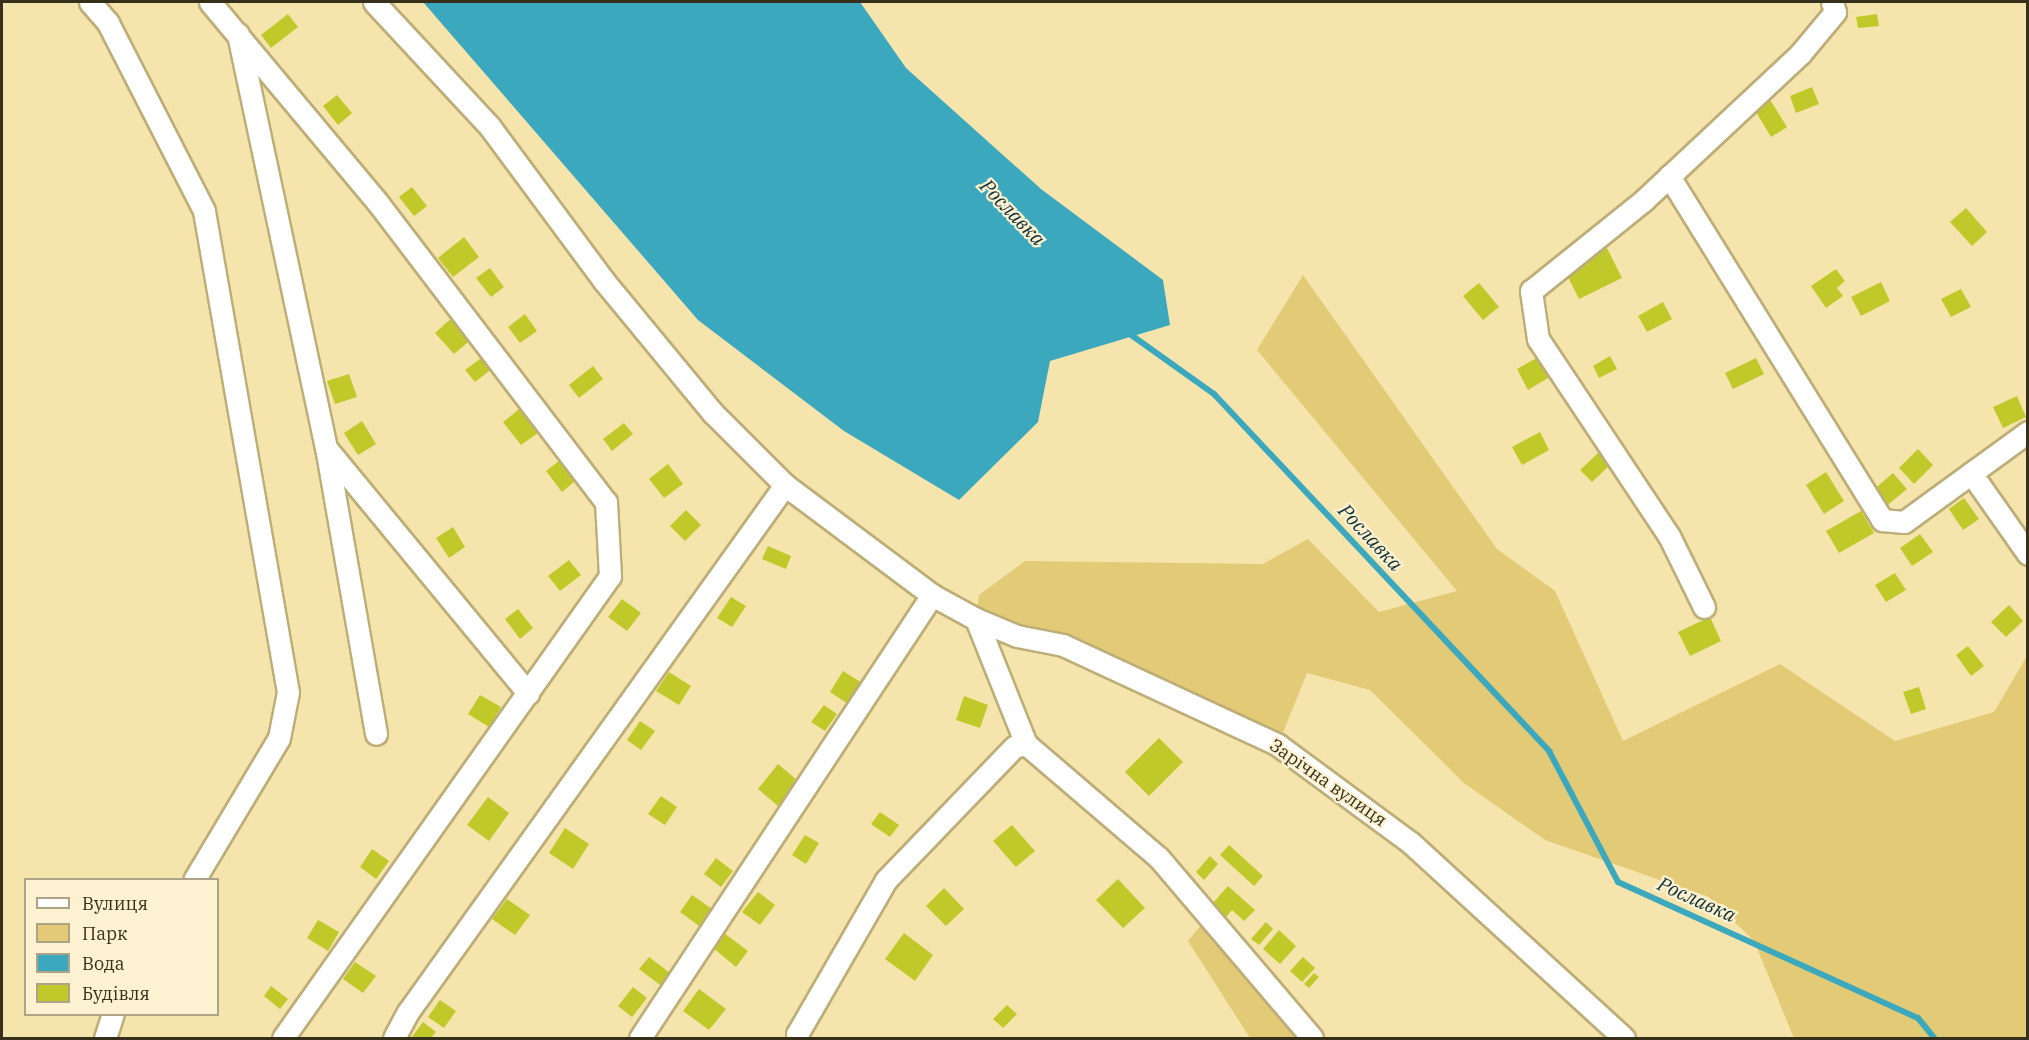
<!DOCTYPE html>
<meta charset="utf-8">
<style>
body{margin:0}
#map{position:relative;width:2029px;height:1040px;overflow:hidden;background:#f5e5ad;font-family:"IBM Plex Serif",serif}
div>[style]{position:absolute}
.green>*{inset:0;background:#e3ca77}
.water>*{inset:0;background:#3ba8bd}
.stream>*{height:6px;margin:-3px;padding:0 3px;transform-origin:3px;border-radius:3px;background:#3ba8bd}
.building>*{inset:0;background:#c0c929}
.roads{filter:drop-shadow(2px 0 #bdad77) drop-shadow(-2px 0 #bdad77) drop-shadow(0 2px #bdad77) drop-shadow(0 -2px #bdad77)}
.minor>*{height:21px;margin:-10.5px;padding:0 10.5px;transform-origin:10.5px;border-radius:10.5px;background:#fff}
span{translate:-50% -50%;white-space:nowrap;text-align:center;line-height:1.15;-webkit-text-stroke:4.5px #fcf2d1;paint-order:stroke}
.street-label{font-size:18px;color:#36301a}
.water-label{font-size:20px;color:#0f3037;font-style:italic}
.frame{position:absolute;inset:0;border:3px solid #36301a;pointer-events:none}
.legend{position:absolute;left:24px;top:878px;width:195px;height:138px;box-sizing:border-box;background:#fcf2d1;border:2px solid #ada488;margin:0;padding:8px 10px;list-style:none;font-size:18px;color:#36301a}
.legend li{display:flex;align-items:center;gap:12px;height:30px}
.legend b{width:30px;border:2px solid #ada488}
</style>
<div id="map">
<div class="green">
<i style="clip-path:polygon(1303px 275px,1497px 549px,1555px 591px,1623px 741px,1780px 664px,1895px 741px,1994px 712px,2027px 656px,2027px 1038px,1794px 1038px,1754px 941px,1709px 897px,1545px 840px,1464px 783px,1370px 690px,1307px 673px,1278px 745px,976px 619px,979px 595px,1025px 561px,1263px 564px,1308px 539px,1379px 612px,1457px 591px,1257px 350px)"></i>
<i style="clip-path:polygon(1202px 924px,1300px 1038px,1250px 1038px,1188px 941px)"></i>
</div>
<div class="water">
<i style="clip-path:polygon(423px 2px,860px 2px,906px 68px,1041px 189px,1163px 280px,1170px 325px,1050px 361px,1038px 422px,959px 500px,844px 431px,698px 320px)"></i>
</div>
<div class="stream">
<i style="left:1127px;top:332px;width:107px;rotate:35.5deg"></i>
<i style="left:1214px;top:394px;width:490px;rotate:46.8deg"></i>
<i style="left:1549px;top:751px;width:148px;rotate:62.2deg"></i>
<i style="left:1618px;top:882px;width:329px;rotate:24.4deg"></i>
<i style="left:1918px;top:1018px;width:26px;rotate:51deg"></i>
</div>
<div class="building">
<i style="clip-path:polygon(288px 14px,298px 27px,271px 48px,261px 35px)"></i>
<i style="clip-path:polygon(1877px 14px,1879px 26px,1858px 28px,1856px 17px)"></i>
<i style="clip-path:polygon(1812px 87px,1819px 104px,1796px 113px,1790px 96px)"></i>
<i style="clip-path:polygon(337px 95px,352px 113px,338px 125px,323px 106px)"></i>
<i style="clip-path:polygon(1769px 98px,1787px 127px,1771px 137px,1753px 107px)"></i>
<i style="clip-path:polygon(412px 187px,427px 206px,414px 216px,399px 197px)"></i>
<i style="clip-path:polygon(1966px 208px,1987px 232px,1972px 246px,1950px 222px)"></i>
<i style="clip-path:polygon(464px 237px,479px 257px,453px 277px,438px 258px)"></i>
<i style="clip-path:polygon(1607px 248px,1622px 278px,1579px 299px,1564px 269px)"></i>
<i style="clip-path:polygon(490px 268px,504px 287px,491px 297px,476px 278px)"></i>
<i style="clip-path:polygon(1836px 269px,1845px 281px,1837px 288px,1843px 296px,1826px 308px,1811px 286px)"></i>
<i style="clip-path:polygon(1881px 282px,1890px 301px,1861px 316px,1851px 297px)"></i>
<i style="clip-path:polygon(1479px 283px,1499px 307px,1483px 320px,1463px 296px)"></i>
<i style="clip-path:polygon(1961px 289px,1971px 307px,1951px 317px,1941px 299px)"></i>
<i style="clip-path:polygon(1663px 302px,1672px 319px,1647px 332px,1638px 316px)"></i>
<i style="clip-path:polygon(525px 314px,537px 331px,520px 343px,508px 327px)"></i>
<i style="clip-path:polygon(455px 315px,474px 337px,454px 354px,435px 333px)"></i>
<i style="clip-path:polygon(1542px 355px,1553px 375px,1528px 390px,1517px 369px)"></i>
<i style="clip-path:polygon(484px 356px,493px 368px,475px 382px,465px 370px)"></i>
<i style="clip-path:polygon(1610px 356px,1617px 369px,1599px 378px,1593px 366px)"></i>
<i style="clip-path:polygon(1756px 358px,1764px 374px,1733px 389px,1725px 373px)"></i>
<i style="clip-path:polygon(593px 366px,603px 379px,579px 398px,569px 385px)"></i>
<i style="clip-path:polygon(349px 374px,357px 397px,335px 404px,327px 381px)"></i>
<i style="clip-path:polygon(2017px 396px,2026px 417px,2003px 428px,1993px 407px)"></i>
<i style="clip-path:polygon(523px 406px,542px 430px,521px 445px,503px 422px)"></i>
<i style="clip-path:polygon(362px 421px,376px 444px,358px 455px,344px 433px)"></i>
<i style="clip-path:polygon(624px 423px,633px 434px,612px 451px,603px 439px)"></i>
<i style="clip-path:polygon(1540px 432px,1549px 450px,1522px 465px,1512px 447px)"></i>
<i style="clip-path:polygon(1918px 449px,1933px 465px,1914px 484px,1899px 468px)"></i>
<i style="clip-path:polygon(1598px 453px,1610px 465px,1592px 482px,1580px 470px)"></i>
<i style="clip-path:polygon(564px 457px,580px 477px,562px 492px,546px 471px)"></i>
<i style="clip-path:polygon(668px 464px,683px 484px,664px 498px,649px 479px)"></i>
<i style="clip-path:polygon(1826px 472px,1844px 501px,1824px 514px,1806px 485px)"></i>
<i style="clip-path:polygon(1893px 473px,1907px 489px,1884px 508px,1871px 492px)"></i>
<i style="clip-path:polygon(1964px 498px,1979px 519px,1963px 530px,1949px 509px)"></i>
<i style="clip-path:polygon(686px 510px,701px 525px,685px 541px,670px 526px)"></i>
<i style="clip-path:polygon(1861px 511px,1874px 533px,1839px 553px,1826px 531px)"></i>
<i style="clip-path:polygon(453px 527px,465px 547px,449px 558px,436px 538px)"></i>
<i style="clip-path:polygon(1920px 534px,1933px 552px,1912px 566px,1900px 548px)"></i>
<i style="clip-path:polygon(768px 546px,791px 556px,786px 569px,762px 559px)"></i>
<i style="clip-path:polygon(569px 560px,581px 575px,560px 591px,548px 576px)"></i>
<i style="clip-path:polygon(1895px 573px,1906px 590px,1886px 602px,1875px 585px)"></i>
<i style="clip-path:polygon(731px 597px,746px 606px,732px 627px,717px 618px)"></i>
<i style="clip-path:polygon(622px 599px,641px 613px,627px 631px,608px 617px)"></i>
<i style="clip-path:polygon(2009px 605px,2023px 621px,2006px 637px,1991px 622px)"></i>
<i style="clip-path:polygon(518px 609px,533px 628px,520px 639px,505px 619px)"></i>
<i style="clip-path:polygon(1710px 617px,1721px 641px,1690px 656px,1678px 632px)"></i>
<i style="clip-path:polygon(1968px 646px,1984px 666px,1971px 676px,1956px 655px)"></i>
<i style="clip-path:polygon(843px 671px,862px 683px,848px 704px,830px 692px)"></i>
<i style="clip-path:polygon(669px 672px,691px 686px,679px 705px,656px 691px)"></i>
<i style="clip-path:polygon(1919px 687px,1926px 709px,1911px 714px,1903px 692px)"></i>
<i style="clip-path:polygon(480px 695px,501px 707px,489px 727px,468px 714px)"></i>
<i style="clip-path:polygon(964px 696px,988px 705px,980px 728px,956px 720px)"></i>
<i style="clip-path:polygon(824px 705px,837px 714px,825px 731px,811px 722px)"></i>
<i style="clip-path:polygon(640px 721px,655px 731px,641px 750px,627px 740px)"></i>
<i style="clip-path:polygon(1159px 738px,1183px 762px,1149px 796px,1125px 772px)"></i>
<i style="clip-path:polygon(778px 764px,798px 781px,778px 806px,758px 789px)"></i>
<i style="clip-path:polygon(661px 796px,677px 807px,665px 825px,648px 814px)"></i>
<i style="clip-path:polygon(488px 797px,509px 813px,489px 841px,467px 825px)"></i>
<i style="clip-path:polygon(880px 812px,899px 825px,890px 837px,871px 824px)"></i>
<i style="clip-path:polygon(1012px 825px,1035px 851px,1016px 867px,993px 841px)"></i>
<i style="clip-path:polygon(565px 828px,589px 844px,573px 869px,549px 853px)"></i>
<i style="clip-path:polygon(805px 835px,819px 843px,806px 864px,792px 855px)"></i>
<i style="clip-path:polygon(1229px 845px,1263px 876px,1254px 886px,1220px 855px)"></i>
<i style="clip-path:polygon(372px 849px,389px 861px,376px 879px,360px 867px)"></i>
<i style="clip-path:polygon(1210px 856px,1218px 864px,1204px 880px,1196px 872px)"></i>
<i style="clip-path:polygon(716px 858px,733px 871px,721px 887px,704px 874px)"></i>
<i style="clip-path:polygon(1118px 879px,1145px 908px,1123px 928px,1096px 900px)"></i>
<i style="clip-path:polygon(1228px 886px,1255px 910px,1244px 921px,1232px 910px,1226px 917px,1212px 904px)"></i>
<i style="clip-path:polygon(944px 888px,964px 909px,946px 926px,926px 906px)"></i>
<i style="clip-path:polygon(758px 892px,775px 905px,760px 925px,742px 912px)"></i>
<i style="clip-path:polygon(692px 895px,712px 909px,699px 926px,680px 912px)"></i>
<i style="clip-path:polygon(507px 899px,530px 915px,515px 935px,492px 919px)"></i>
<i style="clip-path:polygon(318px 920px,339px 932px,328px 951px,307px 938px)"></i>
<i style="clip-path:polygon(1266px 922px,1273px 929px,1259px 945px,1251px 939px)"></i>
<i style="clip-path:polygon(1279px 930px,1296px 946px,1280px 964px,1263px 949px)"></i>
<i style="clip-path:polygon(724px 933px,748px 951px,736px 967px,713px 948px)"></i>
<i style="clip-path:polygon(904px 933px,933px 955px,915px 981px,885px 959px)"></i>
<i style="clip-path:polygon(649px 957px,670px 973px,660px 985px,639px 969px)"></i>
<i style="clip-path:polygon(1303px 957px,1315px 968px,1302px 982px,1290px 971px)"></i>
<i style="clip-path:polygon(355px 962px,376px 976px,363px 993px,343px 979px)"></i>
<i style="clip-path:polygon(1314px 973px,1319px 977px,1309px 988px,1304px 984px)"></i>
<i style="clip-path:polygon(271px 986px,288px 999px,280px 1009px,264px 996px)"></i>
<i style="clip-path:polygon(633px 987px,647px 998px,632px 1017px,618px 1006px)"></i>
<i style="clip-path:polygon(699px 989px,726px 1009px,709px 1030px,683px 1011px)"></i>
<i style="clip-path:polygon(440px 1000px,456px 1011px,444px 1028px,428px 1017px)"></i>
<i style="clip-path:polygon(1007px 1005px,1017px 1014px,1003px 1028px,993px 1019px)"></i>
<i style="clip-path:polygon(423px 1022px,436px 1032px,431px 1038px,411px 1038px)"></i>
</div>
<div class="roads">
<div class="minor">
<i style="left:90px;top:2px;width:28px;rotate:49deg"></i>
<i style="left:108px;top:23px;width:211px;rotate:62.9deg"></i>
<i style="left:204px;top:211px;width:488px;rotate:80.1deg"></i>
<i style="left:288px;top:692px;width:47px;rotate:101.1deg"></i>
<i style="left:279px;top:738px;width:165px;rotate:120.9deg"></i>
<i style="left:210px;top:2px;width:262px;rotate:50.1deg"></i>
<i style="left:378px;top:203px;width:376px;rotate:52.7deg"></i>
<i style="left:606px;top:502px;width:74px;rotate:86.9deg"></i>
<i style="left:610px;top:576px;width:566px;rotate:125.29deg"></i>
<i style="left:374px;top:2px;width:171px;rotate:47.1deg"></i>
<i style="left:490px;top:127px;width:192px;rotate:53.5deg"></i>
<i style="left:604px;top:281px;width:171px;rotate:50.5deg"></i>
<i style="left:713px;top:413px;width:102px;rotate:45deg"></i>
<i style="left:785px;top:485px;width:184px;rotate:36.8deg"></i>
<i style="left:932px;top:595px;width:50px;rotate:28.6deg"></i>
<i style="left:976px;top:619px;width:135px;rotate:68.2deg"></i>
<i style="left:1026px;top:744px;width:12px;rotate:166deg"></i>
<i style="left:1014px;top:747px;width:185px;rotate:133.9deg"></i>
<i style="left:886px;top:880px;width:178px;rotate:120deg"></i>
<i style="left:797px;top:1034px;width:4px;rotate:76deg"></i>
<i style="left:238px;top:34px;width:422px;rotate:78deg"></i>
<i style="left:326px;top:447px;width:291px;rotate:80.1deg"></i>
<i style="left:1669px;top:176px;width:405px;rotate:58.2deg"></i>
<i style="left:1882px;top:520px;width:22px;rotate:5deg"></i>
<i style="left:1904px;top:522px;width:153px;rotate:-36deg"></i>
<i style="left:326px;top:448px;width:318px;rotate:50.5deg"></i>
<i style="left:1971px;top:473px;width:99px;rotate:54.9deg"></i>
<i style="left:1704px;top:607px;width:79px;rotate:-116.2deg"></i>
<i style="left:1669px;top:536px;width:237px;rotate:-123.6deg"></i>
<i style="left:1538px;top:339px;width:49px;rotate:-98.3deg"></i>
<i style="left:1531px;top:291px;width:145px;rotate:-38.8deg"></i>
<i style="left:1644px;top:200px;width:214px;rotate:-43.1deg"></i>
<i style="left:1800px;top:54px;width:55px;rotate:-50.2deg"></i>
<i style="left:1835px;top:12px;width:10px;rotate:-107deg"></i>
<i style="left:976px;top:619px;width:44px;rotate:22.5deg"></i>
<i style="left:1017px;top:636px;width:47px;rotate:11.1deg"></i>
<i style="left:1063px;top:645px;width:237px;rotate:24.9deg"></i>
<i style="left:1278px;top:745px;width:165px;rotate:36.4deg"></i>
<i style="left:1411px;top:843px;width:289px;rotate:42.5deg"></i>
<i style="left:1026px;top:744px;width:175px;rotate:40.6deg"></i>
<i style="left:1159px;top:858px;width:236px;rotate:49.6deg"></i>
<i style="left:105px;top:1038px;width:25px;rotate:-72deg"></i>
<i style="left:394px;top:1038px;width:30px;rotate:-62deg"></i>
<i style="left:408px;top:1012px;width:648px;rotate:-54.42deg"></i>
<i style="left:640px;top:1038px;width:531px;rotate:-56.61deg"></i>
</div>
</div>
<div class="street-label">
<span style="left:1328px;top:783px;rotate:35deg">Зарічна вулиця</span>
</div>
<div class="water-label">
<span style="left:1013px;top:212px;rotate:46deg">Рославка</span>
<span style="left:1371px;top:537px;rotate:47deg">Рославка</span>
<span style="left:1697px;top:899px;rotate:24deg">Рославка</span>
</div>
<div class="frame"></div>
<ul class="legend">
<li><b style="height:8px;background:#fff"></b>Вулиця</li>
<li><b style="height:16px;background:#e3ca77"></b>Парк</li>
<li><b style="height:16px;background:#3ba8bd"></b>Вода</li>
<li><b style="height:16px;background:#c0c929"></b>Будівля</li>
</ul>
</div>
